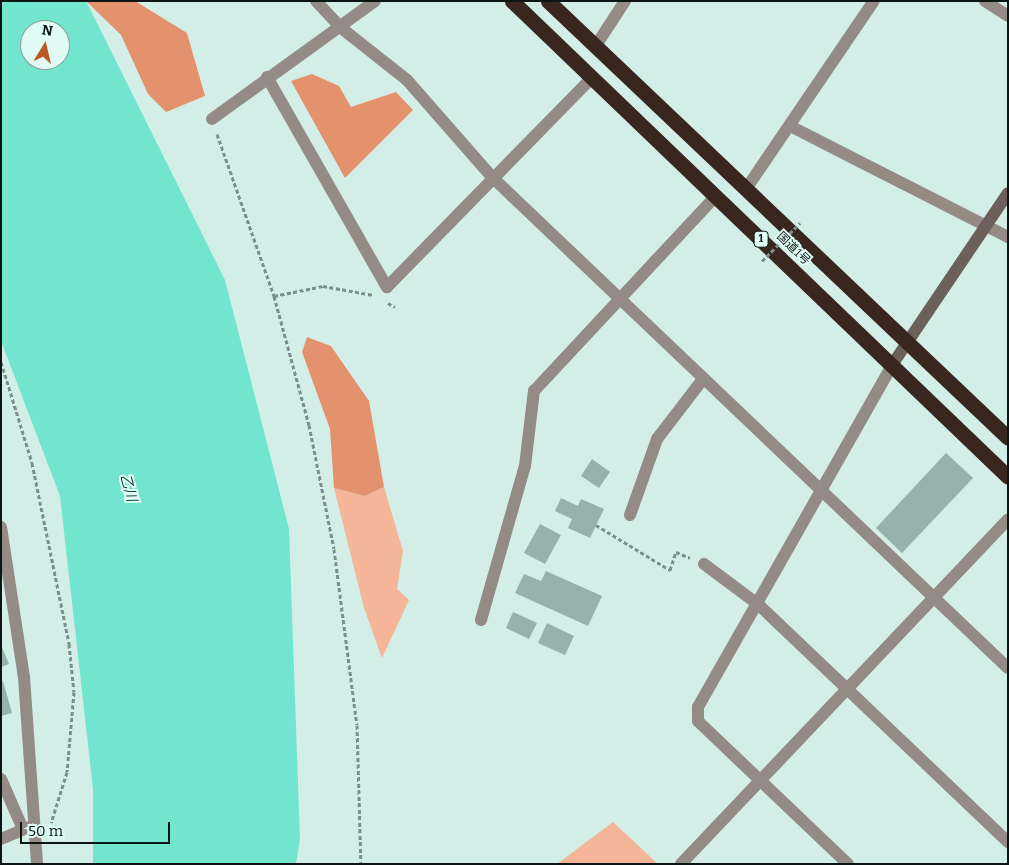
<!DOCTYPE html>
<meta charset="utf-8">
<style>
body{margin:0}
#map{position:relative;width:1009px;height:865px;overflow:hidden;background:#d3eee7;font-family:Bitter,"Noto Sans JP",serif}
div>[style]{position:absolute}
.green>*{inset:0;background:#f4b598}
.forest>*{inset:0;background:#e3926d}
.water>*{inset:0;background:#71e5cd}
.building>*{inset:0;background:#97b1ab}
.path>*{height:3px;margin-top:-1.5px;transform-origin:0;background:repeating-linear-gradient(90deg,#7b8f8a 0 4px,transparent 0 6.5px)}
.street>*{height:12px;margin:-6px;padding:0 6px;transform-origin:6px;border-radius:6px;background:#948a86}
.secondary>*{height:12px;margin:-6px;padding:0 6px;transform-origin:6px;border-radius:6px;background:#6d5f59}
.highway>*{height:15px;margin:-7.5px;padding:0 7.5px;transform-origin:7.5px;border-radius:7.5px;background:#39271f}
.path-bridge>*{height:3px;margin-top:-1.5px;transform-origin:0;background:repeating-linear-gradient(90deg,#7b8f8a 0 4px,transparent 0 6.5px)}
span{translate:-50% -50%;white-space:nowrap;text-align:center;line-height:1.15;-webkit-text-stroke:4px #e0fbf4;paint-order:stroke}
.shield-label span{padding:1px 4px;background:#e0fbf4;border:1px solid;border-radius:4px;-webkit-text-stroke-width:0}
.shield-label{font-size:11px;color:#0b1513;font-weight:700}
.street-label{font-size:12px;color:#0b1513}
.water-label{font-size:14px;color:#16493f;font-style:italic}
.frame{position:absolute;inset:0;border:2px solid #0b1513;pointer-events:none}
.north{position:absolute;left:20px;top:20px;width:50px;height:50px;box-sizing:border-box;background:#e0fbf4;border:1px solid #8b9f9a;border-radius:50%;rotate:9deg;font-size:14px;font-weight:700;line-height:20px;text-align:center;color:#0b1513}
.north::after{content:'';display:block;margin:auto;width:18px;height:22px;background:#bd5a24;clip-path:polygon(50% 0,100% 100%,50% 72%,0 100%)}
.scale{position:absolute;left:20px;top:822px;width:150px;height:22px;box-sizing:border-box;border:2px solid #0b1513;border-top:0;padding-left:6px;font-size:15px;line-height:18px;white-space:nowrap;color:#0b1513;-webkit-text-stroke:4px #e0fbf4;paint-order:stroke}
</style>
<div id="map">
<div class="green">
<i style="clip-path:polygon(384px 487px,403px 551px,397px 589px,409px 600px,382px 658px,364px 608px,334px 488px,365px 496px)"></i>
<i style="clip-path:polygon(613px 822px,658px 864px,557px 864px)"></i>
</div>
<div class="forest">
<i style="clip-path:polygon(86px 1px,135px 1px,187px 33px,205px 96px,166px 112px,148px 94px,121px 35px)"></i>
<i style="clip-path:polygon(312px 74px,339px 86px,351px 107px,396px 92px,413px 110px,345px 178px,291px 81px)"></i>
<i style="clip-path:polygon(307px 337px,331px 346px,369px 401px,384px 487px,365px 496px,334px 488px,330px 429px,302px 352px)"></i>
</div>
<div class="water">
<i style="clip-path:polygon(evenodd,1px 1px,86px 1px,225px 280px,289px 529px,300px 839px,296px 864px,93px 864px,93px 789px,60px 496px,1px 341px,1px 1px,30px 30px,60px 30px,60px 60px,30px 60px,30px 30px)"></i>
</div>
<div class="building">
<i style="clip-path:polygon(946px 453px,973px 478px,902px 553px,876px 528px)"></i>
<i style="clip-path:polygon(592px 459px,610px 472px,599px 488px,581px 476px)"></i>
<i style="clip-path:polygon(561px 498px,578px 506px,581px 499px,604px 509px,590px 538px,568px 528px,572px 519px,555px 511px)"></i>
<i style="clip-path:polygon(540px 524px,561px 535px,545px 564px,524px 553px)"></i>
<i style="clip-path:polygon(546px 571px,602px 596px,588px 626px,515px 593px,524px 574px,541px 581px)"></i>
<i style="clip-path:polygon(513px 612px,537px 623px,529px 639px,506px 628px)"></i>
<i style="clip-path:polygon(547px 623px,574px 636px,565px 655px,538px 643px)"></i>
<i style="clip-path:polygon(1px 645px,9px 664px,1px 667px)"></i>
<i style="clip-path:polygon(3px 681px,12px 713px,1px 716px,1px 682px)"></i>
</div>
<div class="path">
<i style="left:217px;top:134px;width:172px;rotate:70.6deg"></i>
<i style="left:274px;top:296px;width:134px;rotate:74.8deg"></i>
<i style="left:309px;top:425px;width:126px;rotate:78.6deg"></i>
<i style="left:334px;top:549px;width:177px;rotate:82.6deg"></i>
<i style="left:357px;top:725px;width:139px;rotate:88.4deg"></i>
<i style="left:274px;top:296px;width:50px;rotate:-11.5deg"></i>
<i style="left:323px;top:286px;width:51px;rotate:10.2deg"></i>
<i style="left:388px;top:303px;width:8px;rotate:30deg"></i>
<i style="left:1px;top:362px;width:106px;rotate:72.9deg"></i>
<i style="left:32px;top:463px;width:185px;rotate:78.4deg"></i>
<i style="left:69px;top:644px;width:48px;rotate:84.1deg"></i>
<i style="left:74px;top:692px;width:80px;rotate:95deg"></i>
<i style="left:67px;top:772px;width:53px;rotate:107.4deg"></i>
<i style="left:596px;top:525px;width:87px;rotate:31.3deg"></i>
<i style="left:670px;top:570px;width:19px;rotate:-72deg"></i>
<i style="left:676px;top:552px;width:15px;rotate:23deg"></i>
</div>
<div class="street">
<i style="left:316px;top:1px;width:35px;rotate:47deg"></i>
<i style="left:340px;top:27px;width:85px;rotate:38.3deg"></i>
<i style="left:407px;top:80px;width:129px;rotate:48.8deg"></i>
<i style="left:492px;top:177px;width:712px;rotate:43.58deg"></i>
<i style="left:985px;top:1px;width:27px;rotate:33deg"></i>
<i style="left:595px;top:47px;width:55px;rotate:-56.9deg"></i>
<i style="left:267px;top:77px;width:242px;rotate:60.3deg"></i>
<i style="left:387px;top:287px;width:293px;rotate:-45.6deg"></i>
<i style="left:212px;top:119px;width:201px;rotate:-35.9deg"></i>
<i style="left:790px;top:126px;width:245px;rotate:27deg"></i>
<i style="left:746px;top:189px;width:227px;rotate:-55.8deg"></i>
<i style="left:630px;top:515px;width:81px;rotate:-70.4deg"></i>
<i style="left:657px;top:439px;width:76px;rotate:-52.5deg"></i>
<i style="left:1px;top:527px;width:152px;rotate:81.3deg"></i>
<i style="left:24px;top:677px;width:187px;rotate:86deg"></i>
<i style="left:704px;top:564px;width:69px;rotate:36.7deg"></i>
<i style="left:759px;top:605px;width:344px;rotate:43.6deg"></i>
<i style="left:481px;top:620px;width:160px;rotate:-74.1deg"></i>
<i style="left:525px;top:466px;width:76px;rotate:-83.2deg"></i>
<i style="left:534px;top:391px;width:267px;rotate:-47deg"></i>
<i style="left:1px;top:779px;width:55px;rotate:66.3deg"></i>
<i style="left:1px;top:839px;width:30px;rotate:-23deg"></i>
<i style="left:681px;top:864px;width:475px;rotate:-46.5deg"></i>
<i style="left:848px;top:864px;width:207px;rotate:-136.4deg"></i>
<i style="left:698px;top:721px;width:14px;rotate:-90deg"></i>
<i style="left:698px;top:707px;width:393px;rotate:-60.4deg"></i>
</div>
<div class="secondary">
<i style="left:892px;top:365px;width:207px;rotate:-56deg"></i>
</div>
<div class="highway">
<i style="left:512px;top:1px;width:687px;rotate:43.82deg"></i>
<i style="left:548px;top:1px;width:634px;rotate:43.53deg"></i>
</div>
<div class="path-bridge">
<i style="left:762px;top:261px;width:54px;rotate:-45deg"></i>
</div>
<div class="shield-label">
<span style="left:761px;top:239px">1</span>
</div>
<div class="street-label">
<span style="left:793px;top:249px;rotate:44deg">国道1号</span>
</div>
<div class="water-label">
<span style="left:128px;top:488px;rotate:75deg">乙川</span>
</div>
<div class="frame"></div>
<div class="north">N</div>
<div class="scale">50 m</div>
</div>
